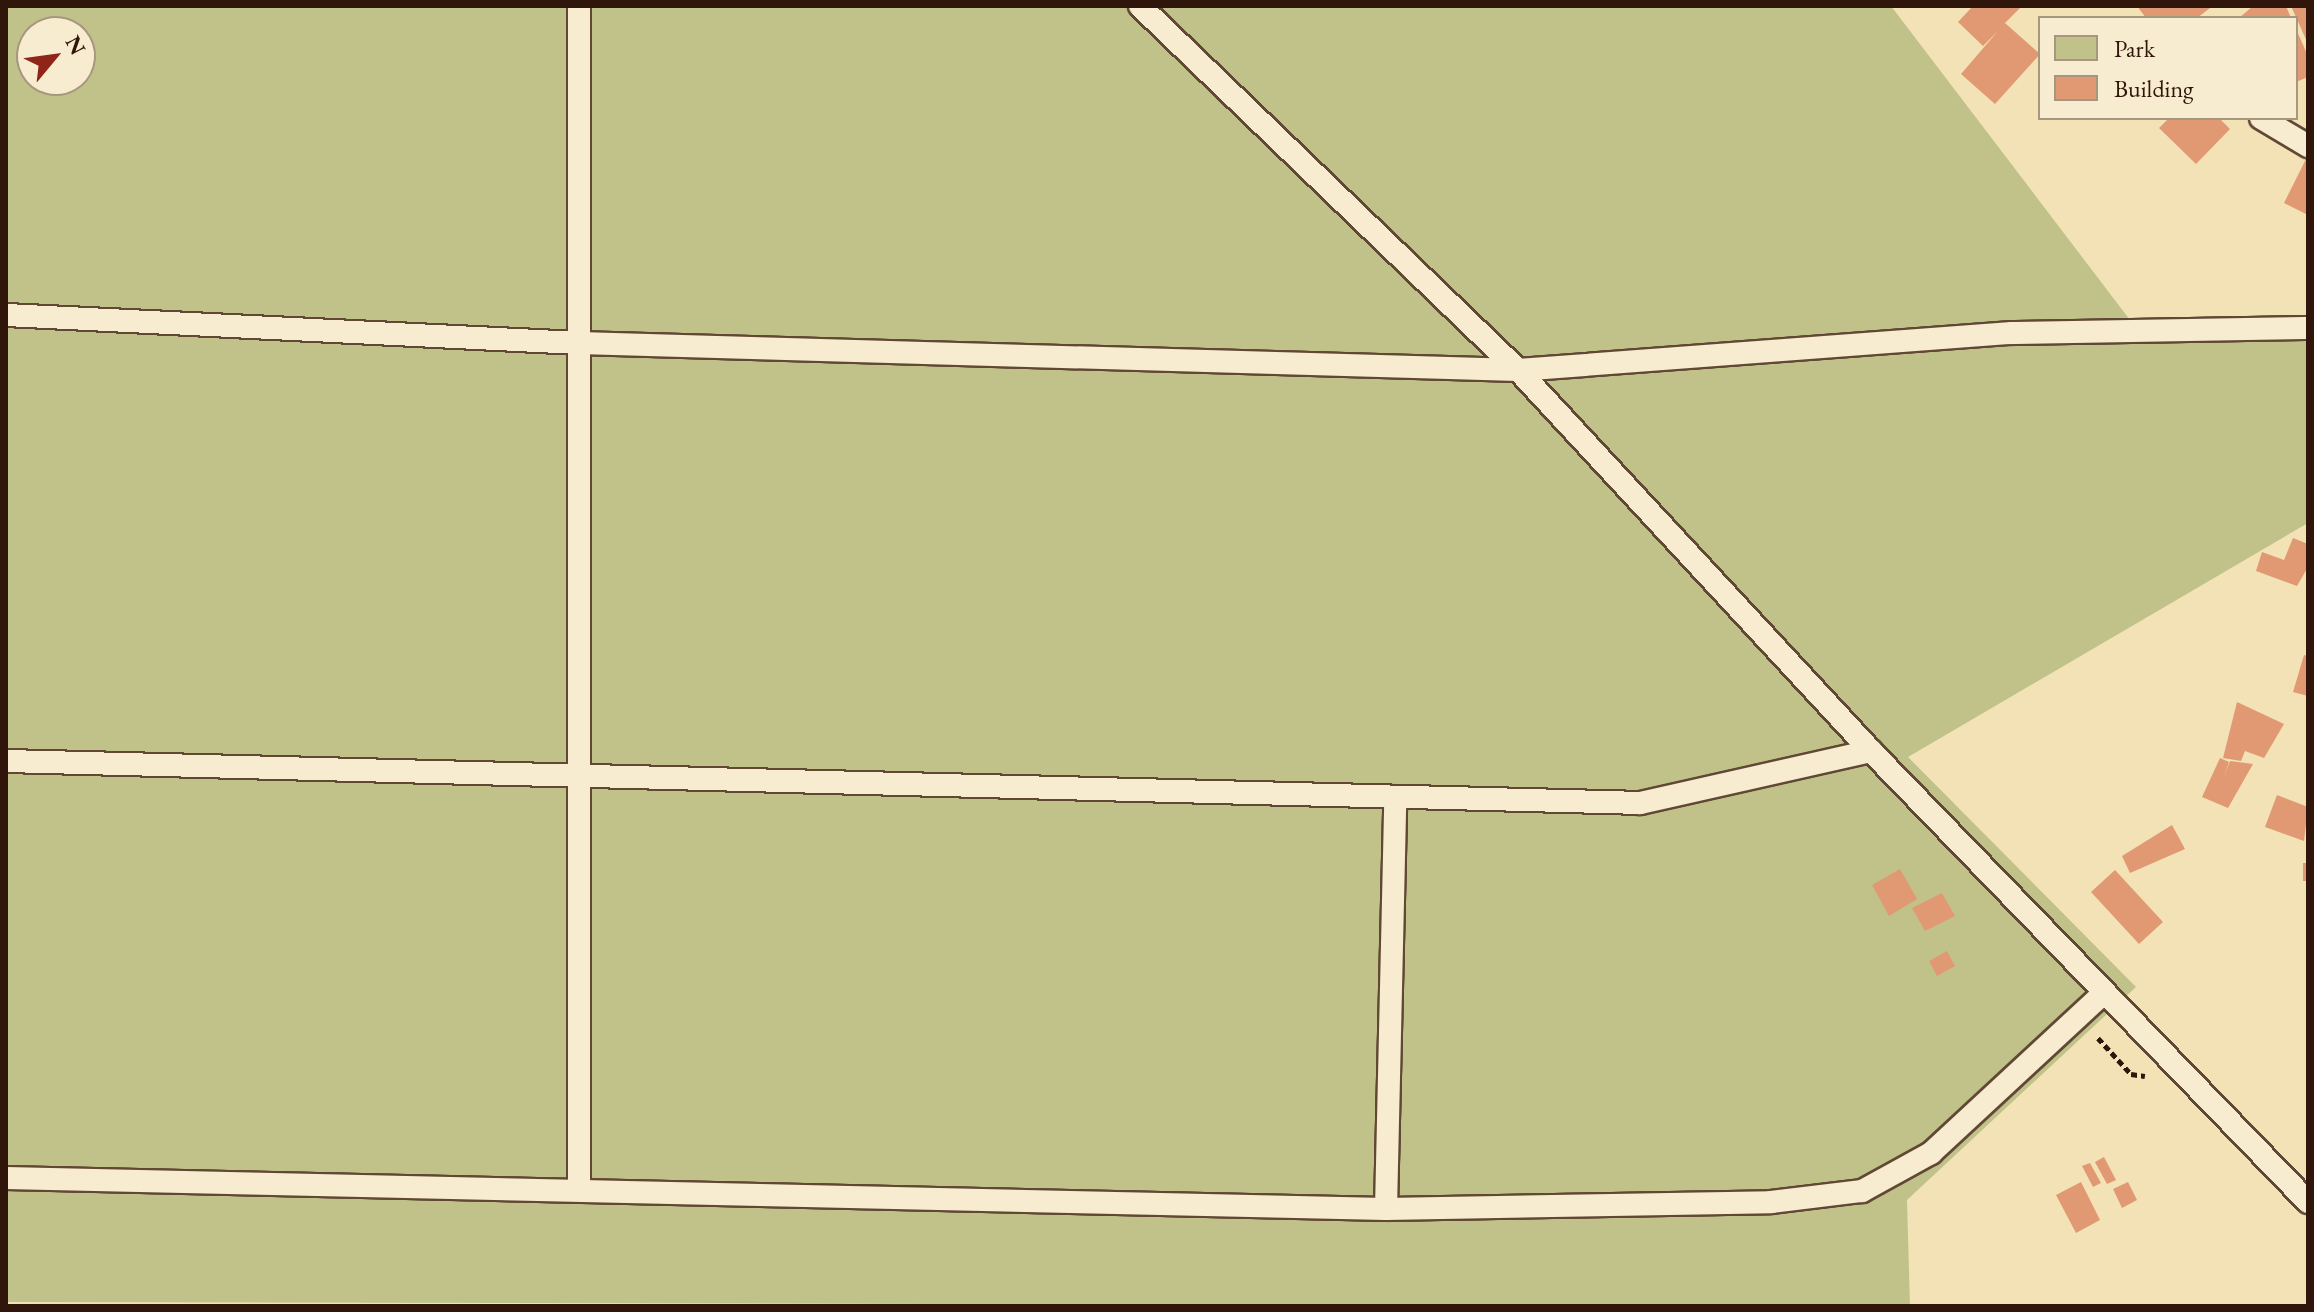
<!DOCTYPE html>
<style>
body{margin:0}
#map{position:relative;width:2314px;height:1312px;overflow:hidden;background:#f3e2b5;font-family:"EB Garamond",serif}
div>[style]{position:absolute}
.green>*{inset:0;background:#c0c28a}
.building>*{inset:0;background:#e09972}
.path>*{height:5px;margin-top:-2.5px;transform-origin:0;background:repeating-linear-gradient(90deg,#30150a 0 6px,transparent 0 10px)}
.roads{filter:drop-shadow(2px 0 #614835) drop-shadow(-2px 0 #614835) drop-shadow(0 2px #614835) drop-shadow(0 -2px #614835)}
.lane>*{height:22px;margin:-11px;padding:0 11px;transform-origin:11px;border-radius:11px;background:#f7eccf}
span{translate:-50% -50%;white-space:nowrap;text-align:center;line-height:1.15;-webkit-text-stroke:7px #f7eccf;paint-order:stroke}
.frame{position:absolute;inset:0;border:8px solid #30150a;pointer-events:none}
.legend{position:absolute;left:2038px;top:16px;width:260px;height:104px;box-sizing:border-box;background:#f7eccf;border:2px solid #a79680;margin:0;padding:10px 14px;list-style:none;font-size:24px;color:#30150a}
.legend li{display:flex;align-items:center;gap:16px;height:40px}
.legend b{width:40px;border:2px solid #a79680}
.north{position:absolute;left:16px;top:16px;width:80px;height:80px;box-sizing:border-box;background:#f7eccf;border:2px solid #a79680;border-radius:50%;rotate:61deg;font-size:22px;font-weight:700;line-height:32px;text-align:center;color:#30150a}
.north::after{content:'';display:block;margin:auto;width:28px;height:36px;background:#8f2418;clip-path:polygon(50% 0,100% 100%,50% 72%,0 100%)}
</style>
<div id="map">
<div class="green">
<i style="clip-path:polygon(evenodd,6px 6px,1891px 6px,2130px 320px,2308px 318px,2308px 523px,1908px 757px,2136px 987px,1907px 1200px,1910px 1306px,6px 1302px,6px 6px,32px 32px,80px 32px,80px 80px,32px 80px,32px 32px)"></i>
</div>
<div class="building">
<i style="clip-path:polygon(1973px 6px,2022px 6px,2005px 23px,2040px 54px,1995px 104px,1961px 74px,1998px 31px,1983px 46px,1958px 22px)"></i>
<i style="clip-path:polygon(2137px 6px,2209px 6px,2210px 8px,2197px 18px,2146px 18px)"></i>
<i style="clip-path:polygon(2253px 6px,2286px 6px,2291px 18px,2239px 18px)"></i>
<i style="clip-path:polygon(2291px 6px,2308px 6px,2308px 44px)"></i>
<i style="clip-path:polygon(2296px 29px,2308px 56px,2308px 77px,2296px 82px)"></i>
<i style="clip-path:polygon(2169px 118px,2219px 118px,2230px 129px,2196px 164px,2159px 128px)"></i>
<i style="clip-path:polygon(2308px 155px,2308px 215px,2284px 203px)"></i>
<i style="clip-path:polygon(2293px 538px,2308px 544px,2308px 567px,2297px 586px,2256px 571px,2262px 552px,2284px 560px)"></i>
<i style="clip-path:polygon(2304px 655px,2308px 656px,2308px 696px,2293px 692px)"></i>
<i style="clip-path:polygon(2237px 702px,2284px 724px,2264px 758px,2245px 751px,2241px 761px,2223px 758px)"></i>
<i style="clip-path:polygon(2220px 758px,2229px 762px,2224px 777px,2230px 761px,2253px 764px,2228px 808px,2202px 797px)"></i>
<i style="clip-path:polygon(2277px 795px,2308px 807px,2304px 841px,2265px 827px)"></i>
<i style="clip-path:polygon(2172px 825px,2185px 849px,2130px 873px,2122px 856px)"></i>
<i style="clip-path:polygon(2303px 863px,2308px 863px,2308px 881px,2303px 881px)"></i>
<i style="clip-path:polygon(1900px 869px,1917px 899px,1889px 916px,1872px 885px)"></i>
<i style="clip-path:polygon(2115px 870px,2163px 922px,2139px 944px,2091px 892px)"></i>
<i style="clip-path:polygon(1942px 893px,1955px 916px,1925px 931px,1912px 908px)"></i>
<i style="clip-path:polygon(1947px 951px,1955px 966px,1937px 976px,1929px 961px)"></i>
<i style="clip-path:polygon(2104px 1157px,2116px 1180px,2107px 1184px,2095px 1162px)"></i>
<i style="clip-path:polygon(2090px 1163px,2101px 1183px,2093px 1187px,2082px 1166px)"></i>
<i style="clip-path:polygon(2081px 1182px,2100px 1220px,2076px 1233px,2056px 1195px)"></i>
<i style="clip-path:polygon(2128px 1182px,2137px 1200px,2122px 1208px,2113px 1189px)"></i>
</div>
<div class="path">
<i style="left:2098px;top:1038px;width:49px;rotate:47.5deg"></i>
<i style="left:2131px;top:1074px;width:14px;rotate:8deg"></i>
</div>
<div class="roads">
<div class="lane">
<i style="left:1140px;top:6px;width:525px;rotate:43.92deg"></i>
<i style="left:1518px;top:370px;width:519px;rotate:47.18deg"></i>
<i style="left:1871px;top:751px;width:628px;rotate:45.9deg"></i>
<i style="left:2261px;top:118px;width:55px;rotate:30.8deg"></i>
<i style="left:6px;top:315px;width:574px;rotate:2.8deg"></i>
<i style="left:579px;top:343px;width:939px;rotate:1.65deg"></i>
<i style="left:1518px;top:370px;width:495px;rotate:-4.3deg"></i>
<i style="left:2012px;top:333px;width:296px;rotate:-1deg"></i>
<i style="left:6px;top:761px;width:1635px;rotate:1.47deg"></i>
<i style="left:1640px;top:803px;width:237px;rotate:-12.7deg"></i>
<i style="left:6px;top:1178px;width:1380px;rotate:1.29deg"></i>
<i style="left:1386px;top:1209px;width:385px;rotate:-1deg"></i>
<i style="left:1771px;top:1202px;width:92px;rotate:-6.9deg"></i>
<i style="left:1862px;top:1191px;width:79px;rotate:-28.8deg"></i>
<i style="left:1931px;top:1153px;width:234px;rotate:-42.8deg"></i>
<i style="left:579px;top:1189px;width:1183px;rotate:-90deg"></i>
<i style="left:1386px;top:1209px;width:412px;rotate:-88.7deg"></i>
</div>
</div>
<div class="frame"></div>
<ul class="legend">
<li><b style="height:22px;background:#c0c28a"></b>Park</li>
<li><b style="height:22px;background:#e09972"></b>Building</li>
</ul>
<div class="north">N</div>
</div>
